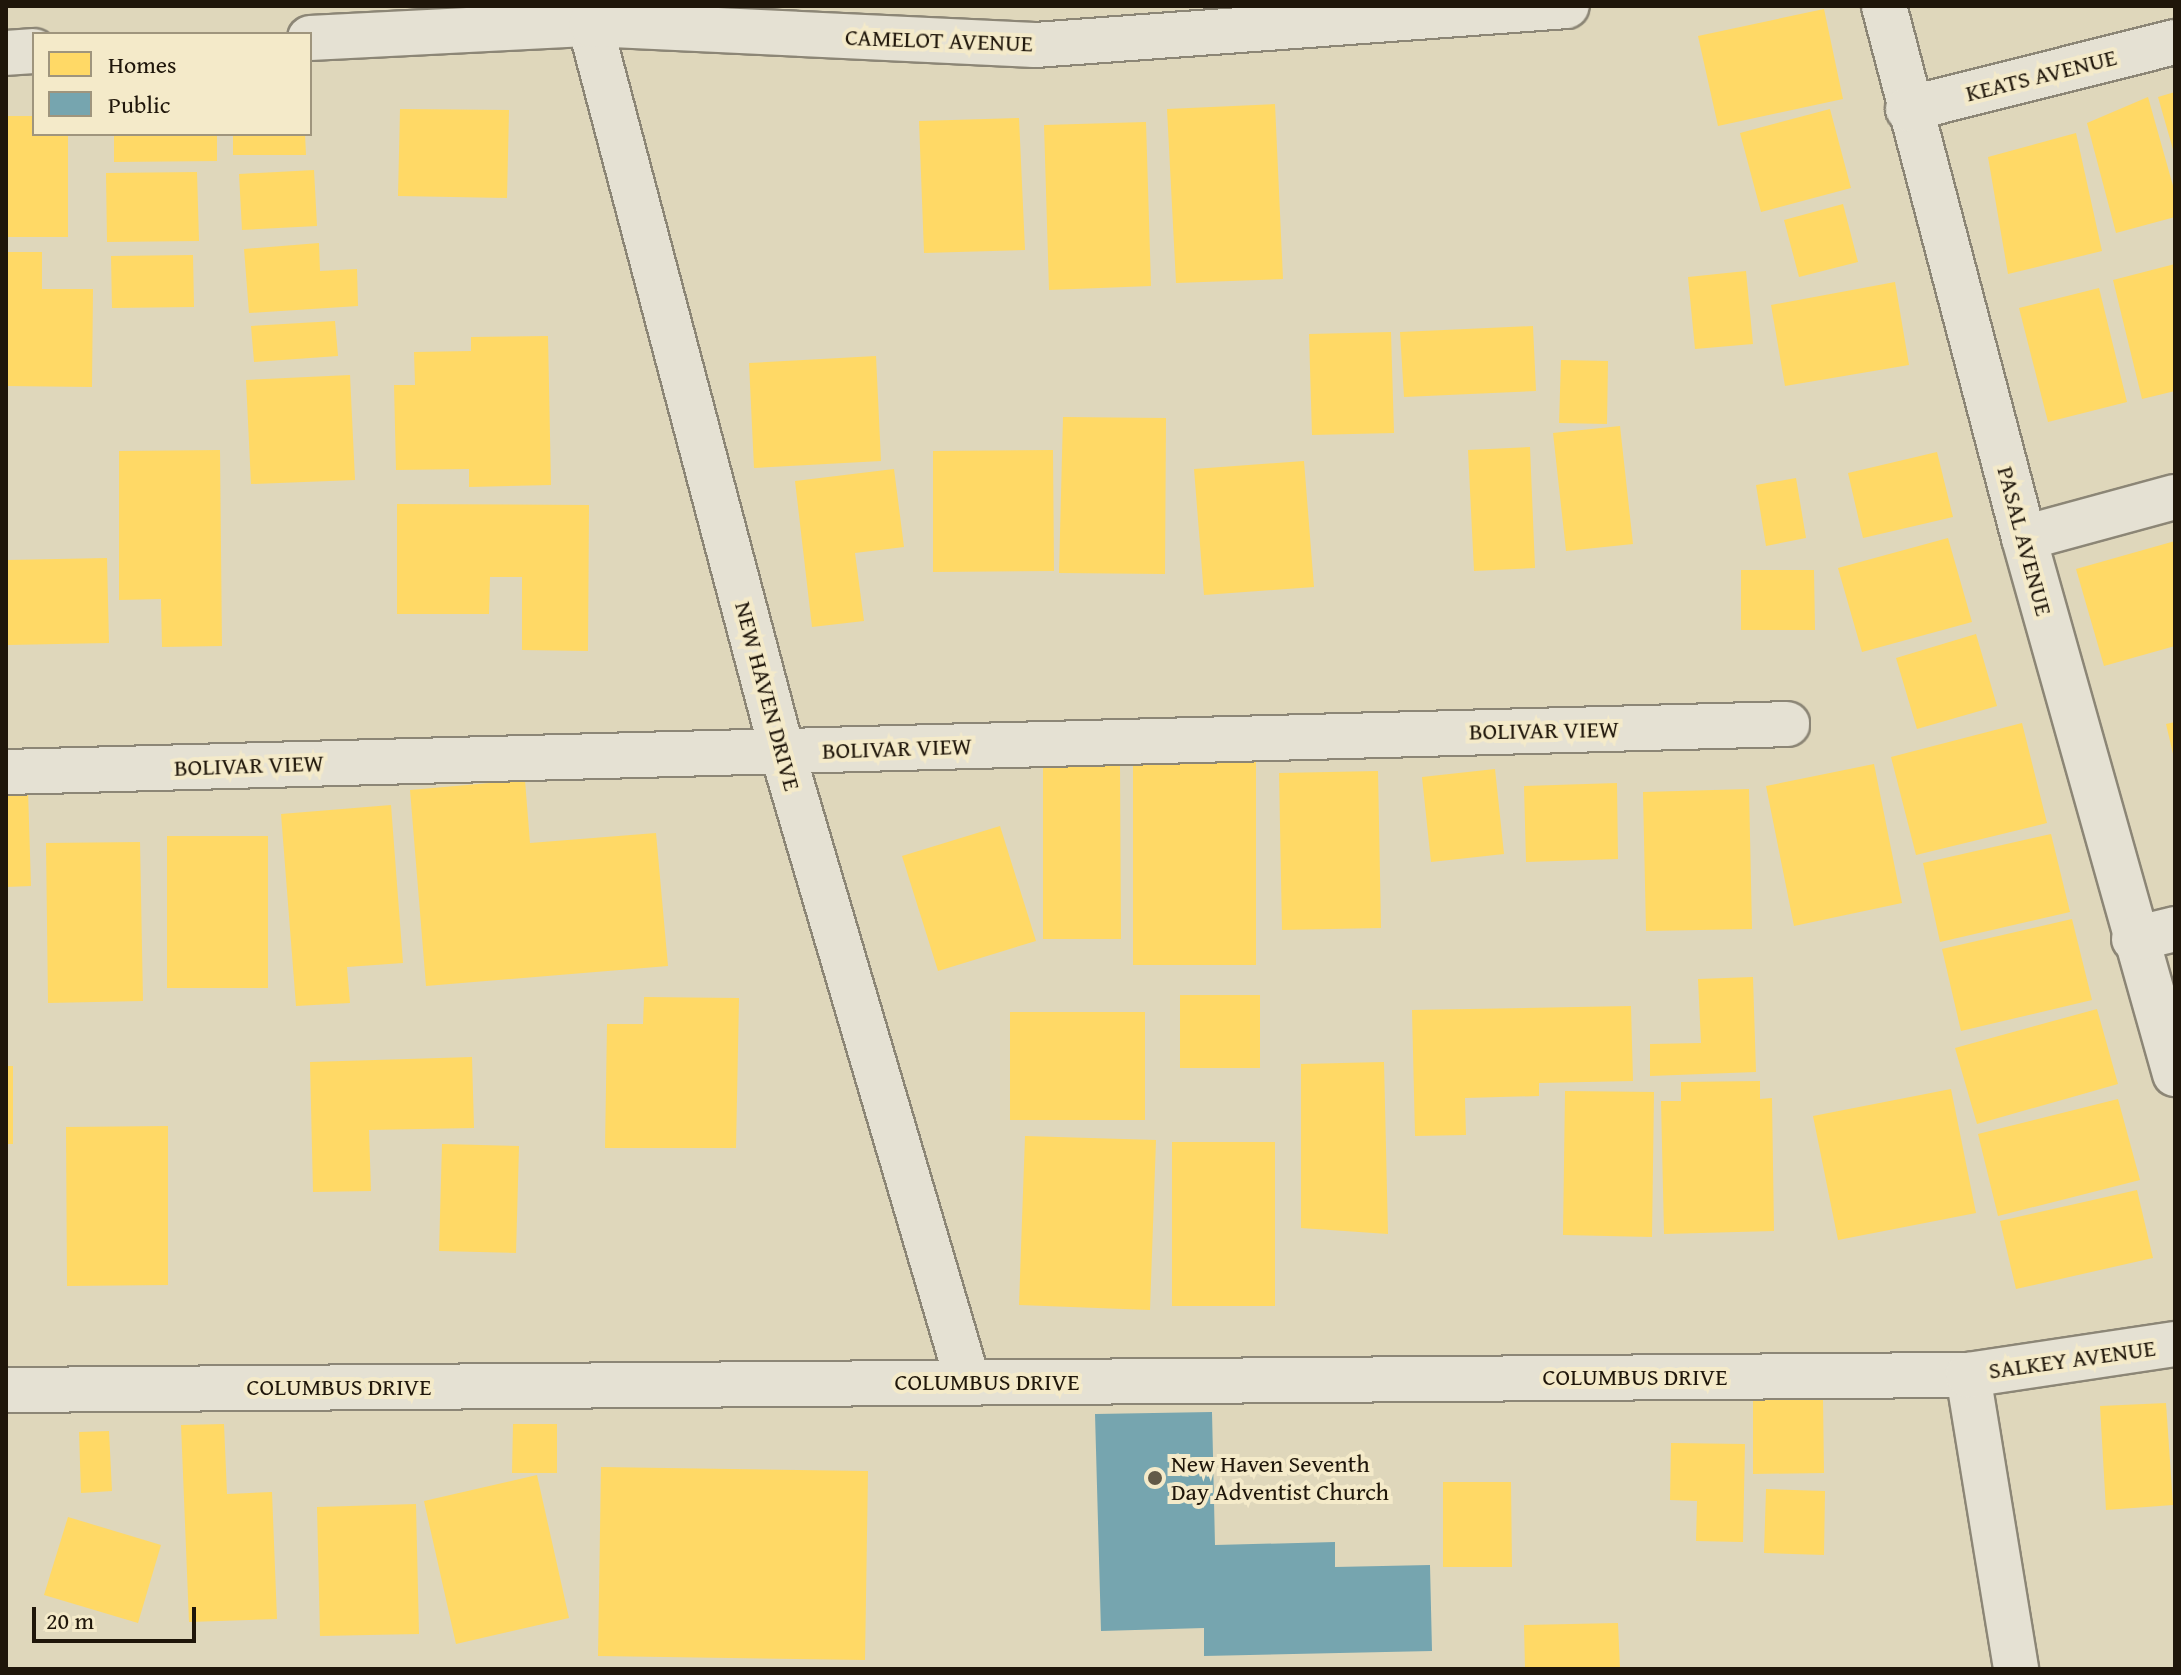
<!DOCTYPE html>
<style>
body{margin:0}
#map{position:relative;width:2181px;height:1675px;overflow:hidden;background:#dfd7bb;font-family:"Gentium Book Plus",serif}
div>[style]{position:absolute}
.homes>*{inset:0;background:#ffd966}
.public>*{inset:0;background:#76a5af}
.roads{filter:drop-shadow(2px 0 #8c8676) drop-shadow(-2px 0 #8c8676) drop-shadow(0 2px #8c8676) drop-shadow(0 -2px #8c8676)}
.minor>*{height:44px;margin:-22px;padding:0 22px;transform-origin:22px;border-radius:22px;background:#e5e1d3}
.dots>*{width:22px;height:22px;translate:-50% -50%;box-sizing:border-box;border:4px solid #f4eac9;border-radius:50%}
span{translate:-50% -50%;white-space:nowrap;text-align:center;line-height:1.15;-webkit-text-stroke:8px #f4eac9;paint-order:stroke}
.street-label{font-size:24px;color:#1f160a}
.poi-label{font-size:24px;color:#1f160a}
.left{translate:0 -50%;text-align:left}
.frame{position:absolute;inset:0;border:8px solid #1f160a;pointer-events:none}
.legend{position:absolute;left:32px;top:32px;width:280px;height:104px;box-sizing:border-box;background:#f4eac9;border:2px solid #9f957d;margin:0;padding:10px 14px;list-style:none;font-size:24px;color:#1f160a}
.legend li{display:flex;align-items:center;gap:16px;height:40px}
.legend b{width:40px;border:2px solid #9f957d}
.scale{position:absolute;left:32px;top:1607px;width:164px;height:36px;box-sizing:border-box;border:4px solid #1f160a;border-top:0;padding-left:10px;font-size:24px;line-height:28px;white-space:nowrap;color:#1f160a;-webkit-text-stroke:6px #f4eac9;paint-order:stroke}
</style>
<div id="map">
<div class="homes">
<i style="clip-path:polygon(1824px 9px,1843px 99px,1718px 126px,1698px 36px)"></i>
<i style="clip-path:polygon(2175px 92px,2175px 153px,2174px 153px,2158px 97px)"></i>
<i style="clip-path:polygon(2148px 97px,2175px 193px,2175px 217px,2116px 233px,2087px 123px)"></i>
<i style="clip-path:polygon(1275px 104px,1283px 279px,1176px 283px,1167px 109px)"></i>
<i style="clip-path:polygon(400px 109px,509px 110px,507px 198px,398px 196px)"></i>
<i style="clip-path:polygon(1830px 109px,1851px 188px,1761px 212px,1740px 133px)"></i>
<i style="clip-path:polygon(6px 116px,34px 116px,34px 134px,68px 134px,68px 237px,6px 237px)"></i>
<i style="clip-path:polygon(1019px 118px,1025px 250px,924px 253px,919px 121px)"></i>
<i style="clip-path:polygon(1146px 122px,1151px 286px,1049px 290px,1044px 125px)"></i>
<i style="clip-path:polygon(2076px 133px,2102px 251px,2008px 274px,1988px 157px)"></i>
<i style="clip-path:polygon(114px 134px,217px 134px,217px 161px,114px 162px)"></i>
<i style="clip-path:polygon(233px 134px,305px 134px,306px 155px,233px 155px)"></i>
<i style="clip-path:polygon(314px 170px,317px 226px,242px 230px,239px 174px)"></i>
<i style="clip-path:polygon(197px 172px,199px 241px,107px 242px,106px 173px)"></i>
<i style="clip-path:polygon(1843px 204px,1858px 262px,1799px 277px,1784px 220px)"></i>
<i style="clip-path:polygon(319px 243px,320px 271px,357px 269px,358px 306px,249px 313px,244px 249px)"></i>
<i style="clip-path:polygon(6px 252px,42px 252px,42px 289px,93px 289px,92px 387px,6px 386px)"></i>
<i style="clip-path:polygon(193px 255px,194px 307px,112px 308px,111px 256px)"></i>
<i style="clip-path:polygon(2175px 264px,2175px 391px,2142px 399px,2113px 280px)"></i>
<i style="clip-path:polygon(1746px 271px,1753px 344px,1695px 349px,1688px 277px)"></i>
<i style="clip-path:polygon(1895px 282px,1909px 365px,1785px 386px,1771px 305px)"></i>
<i style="clip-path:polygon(2099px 288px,2127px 402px,2048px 422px,2019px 308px)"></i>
<i style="clip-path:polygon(335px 321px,338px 356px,254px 362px,251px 326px)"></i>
<i style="clip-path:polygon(1533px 326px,1536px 391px,1404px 397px,1400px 332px)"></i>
<i style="clip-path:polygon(1391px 332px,1394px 433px,1312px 435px,1309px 334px)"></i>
<i style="clip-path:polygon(548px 336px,551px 485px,469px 487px,469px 469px,396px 470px,394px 385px,415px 385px,414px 352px,471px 351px,471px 337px)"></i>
<i style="clip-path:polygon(876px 356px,881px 461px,754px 468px,749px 363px)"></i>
<i style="clip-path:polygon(1561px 360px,1608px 361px,1607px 424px,1559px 423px)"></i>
<i style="clip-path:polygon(350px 375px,355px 480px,251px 484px,246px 380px)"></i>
<i style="clip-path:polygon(1063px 417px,1166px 418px,1165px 574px,1059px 573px)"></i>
<i style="clip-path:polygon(1620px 426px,1633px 544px,1566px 551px,1553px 433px)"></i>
<i style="clip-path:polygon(1530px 447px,1535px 568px,1474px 571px,1468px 450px)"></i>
<i style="clip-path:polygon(220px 450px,222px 646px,162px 647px,161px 599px,119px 600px,119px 451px)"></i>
<i style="clip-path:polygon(1053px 450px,1054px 571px,933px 572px,933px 451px)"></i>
<i style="clip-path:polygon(1937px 452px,1953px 517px,1863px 538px,1848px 473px)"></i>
<i style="clip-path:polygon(1304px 461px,1314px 587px,1204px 595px,1194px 469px)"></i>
<i style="clip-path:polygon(894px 469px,904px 547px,855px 553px,864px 621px,812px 627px,795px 481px)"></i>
<i style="clip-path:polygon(1796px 478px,1806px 538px,1766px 546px,1756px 485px)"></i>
<i style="clip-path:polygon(397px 504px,589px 505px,588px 651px,522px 650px,522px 577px,490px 577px,489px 614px,397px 614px)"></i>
<i style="clip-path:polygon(1948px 538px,1972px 622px,1862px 652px,1838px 568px)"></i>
<i style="clip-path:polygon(2175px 541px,2175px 646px,2104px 666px,2076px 569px)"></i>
<i style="clip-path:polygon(107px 558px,109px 643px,8px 645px,7px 560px)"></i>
<i style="clip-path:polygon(1741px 570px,1814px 570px,1815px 630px,1741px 630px)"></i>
<i style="clip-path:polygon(1976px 634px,1997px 706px,1917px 729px,1896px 658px)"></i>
<i style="clip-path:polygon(2175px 722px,2175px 758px,2174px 758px,2166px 724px)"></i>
<i style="clip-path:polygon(2022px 723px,2047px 823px,1916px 855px,1891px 757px)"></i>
<i style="clip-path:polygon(1133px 749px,1256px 749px,1256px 965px,1133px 965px)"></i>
<i style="clip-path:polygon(1874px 764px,1902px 903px,1794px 926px,1766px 786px)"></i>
<i style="clip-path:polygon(1043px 766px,1120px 766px,1121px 939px,1043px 939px)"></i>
<i style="clip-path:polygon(1495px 769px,1504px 854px,1431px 862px,1422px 777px)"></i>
<i style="clip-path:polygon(1378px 771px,1381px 928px,1282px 930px,1279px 773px)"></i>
<i style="clip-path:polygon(525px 780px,530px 843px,656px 833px,668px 966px,426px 986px,410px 790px)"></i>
<i style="clip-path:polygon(1617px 783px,1618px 859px,1526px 862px,1524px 786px)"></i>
<i style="clip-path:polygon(1749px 789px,1752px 929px,1646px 931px,1643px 792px)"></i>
<i style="clip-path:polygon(28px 791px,31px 886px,6px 887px,6px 792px)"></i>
<i style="clip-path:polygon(391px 805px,403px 963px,347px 967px,350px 1003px,296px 1006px,281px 814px)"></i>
<i style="clip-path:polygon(1000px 826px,1036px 941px,938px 971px,902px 856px)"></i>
<i style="clip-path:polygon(2051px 834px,2070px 912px,1940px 942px,1923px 863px)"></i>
<i style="clip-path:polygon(167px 836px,268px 836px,268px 988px,167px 988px)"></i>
<i style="clip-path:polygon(140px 842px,143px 1001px,48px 1003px,46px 843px)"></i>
<i style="clip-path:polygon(2072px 919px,2092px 1000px,1961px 1031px,1942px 949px)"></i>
<i style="clip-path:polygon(1753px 977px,1756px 1072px,1650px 1076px,1650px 1044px,1701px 1043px,1698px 979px)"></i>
<i style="clip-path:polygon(1180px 995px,1260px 995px,1260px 1068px,1180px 1068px)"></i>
<i style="clip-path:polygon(644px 997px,739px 998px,736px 1148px,605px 1148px,607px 1024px,643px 1024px)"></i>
<i style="clip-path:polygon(1631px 1006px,1633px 1081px,1539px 1083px,1539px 1096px,1465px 1098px,1466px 1135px,1415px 1136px,1412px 1010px)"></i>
<i style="clip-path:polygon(2097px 1009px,2118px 1084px,1977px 1124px,1955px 1048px)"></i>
<i style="clip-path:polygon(1010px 1012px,1145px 1012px,1145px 1120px,1010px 1120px)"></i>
<i style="clip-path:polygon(472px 1057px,474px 1128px,369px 1130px,371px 1191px,313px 1192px,310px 1062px)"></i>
<i style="clip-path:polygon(1384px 1062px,1388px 1234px,1301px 1228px,1301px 1064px)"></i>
<i style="clip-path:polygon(6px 1066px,13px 1066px,13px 1144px,6px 1144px)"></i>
<i style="clip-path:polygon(1760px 1081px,1760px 1099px,1772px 1098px,1774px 1231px,1664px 1234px,1661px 1101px,1681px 1101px,1681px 1082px)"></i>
<i style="clip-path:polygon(1951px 1089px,1976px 1213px,1838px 1240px,1813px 1116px)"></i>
<i style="clip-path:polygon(1565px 1091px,1654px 1092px,1652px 1237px,1563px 1235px)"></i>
<i style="clip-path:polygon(2118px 1099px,2140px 1180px,1998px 1216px,1978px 1134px)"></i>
<i style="clip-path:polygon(168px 1126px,168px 1285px,67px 1286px,66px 1127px)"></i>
<i style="clip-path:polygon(1025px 1136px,1156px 1140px,1150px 1310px,1019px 1305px)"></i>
<i style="clip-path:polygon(1172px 1142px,1275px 1142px,1275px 1306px,1172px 1306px)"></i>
<i style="clip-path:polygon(442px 1144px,519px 1146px,516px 1253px,439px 1251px)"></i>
<i style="clip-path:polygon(2137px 1190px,2153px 1258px,2016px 1289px,2000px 1221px)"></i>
<i style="clip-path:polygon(1753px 1399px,1823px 1399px,1824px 1473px,1753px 1474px)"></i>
<i style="clip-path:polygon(2166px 1403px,2173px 1505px,2106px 1510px,2100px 1406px)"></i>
<i style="clip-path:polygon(224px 1424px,227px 1494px,272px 1492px,277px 1619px,189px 1622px,181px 1425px)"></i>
<i style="clip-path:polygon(513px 1424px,557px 1424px,557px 1473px,512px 1473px)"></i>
<i style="clip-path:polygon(109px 1431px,112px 1491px,81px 1493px,79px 1432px)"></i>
<i style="clip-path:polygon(1671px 1443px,1745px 1444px,1743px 1542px,1696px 1541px,1697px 1501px,1670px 1500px)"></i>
<i style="clip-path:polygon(601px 1467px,868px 1471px,865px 1660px,598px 1656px)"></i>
<i style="clip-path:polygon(537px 1475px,569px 1618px,456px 1644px,424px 1501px)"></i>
<i style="clip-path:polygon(1443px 1482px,1511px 1482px,1512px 1567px,1443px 1567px)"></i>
<i style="clip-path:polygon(1766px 1489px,1825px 1491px,1824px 1555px,1764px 1553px)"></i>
<i style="clip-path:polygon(416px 1504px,419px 1634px,320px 1636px,317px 1507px)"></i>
<i style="clip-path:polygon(68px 1517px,161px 1545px,138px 1623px,44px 1595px)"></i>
<i style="clip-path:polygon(1618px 1623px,1620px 1669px,1525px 1669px,1524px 1625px)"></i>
</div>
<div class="public">
<i style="clip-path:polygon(1212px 1412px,1215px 1545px,1335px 1542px,1335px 1567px,1430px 1565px,1432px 1651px,1204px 1656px,1204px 1628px,1101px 1631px,1095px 1414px)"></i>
</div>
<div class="roads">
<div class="minor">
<i style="left:585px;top:6px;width:771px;rotate:75.19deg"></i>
<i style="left:782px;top:751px;width:658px;rotate:73.58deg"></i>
<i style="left:1884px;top:6px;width:550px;rotate:75.26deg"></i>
<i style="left:2024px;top:538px;width:557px;rotate:74.27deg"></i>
<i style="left:310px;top:38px;width:281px;rotate:-2.9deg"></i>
<i style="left:591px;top:24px;width:444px;rotate:2.7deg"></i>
<i style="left:1035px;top:45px;width:533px;rotate:-4.19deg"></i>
<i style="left:6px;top:53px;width:28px;rotate:-4deg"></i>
<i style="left:1908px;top:109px;width:275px;rotate:-14.1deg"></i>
<i style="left:2024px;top:538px;width:156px;rotate:-15.2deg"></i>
<i style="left:6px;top:772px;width:1782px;rotate:-1.54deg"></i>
<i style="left:2134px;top:939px;width:42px;rotate:-13.7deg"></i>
<i style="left:1968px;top:1375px;width:298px;rotate:80.7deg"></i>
<i style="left:6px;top:1390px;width:1962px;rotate:-0.44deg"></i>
<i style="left:1968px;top:1375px;width:209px;rotate:-8.5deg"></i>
</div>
</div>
<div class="dots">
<i style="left:1155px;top:1478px;background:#625a48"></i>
</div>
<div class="street-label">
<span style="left:939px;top:40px;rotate:2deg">CAMELOT AVENUE</span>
<span style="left:2041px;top:75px;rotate:-14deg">KEATS AVENUE</span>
<span style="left:2025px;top:541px;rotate:75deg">PASAL AVENUE</span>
<span style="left:768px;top:696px;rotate:75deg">NEW HAVEN DRIVE</span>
<span style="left:1544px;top:730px;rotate:-1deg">BOLIVAR VIEW</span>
<span style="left:897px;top:748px;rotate:-2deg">BOLIVAR VIEW</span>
<span style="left:249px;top:765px;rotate:-2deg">BOLIVAR VIEW</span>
<span style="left:2072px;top:1359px;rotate:-8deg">SALKEY AVENUE</span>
<span style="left:1635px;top:1377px">COLUMBUS DRIVE</span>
<span style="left:987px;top:1382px">COLUMBUS DRIVE</span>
<span style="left:339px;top:1387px">COLUMBUS DRIVE</span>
</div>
<div class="poi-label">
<span class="left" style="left:1171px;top:1478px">New Haven Seventh<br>Day Adventist Church</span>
</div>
<div class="frame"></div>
<ul class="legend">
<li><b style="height:22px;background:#ffd966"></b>Homes</li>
<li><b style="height:22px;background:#76a5af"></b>Public</li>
</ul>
<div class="scale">20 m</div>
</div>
